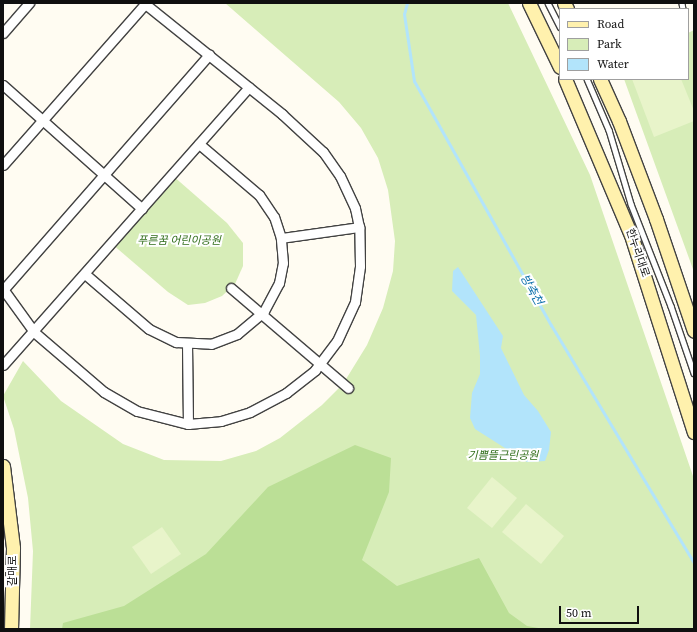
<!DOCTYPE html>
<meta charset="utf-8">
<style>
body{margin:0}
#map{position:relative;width:697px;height:632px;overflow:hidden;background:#fffcf2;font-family:"Source Serif 4","Noto Sans KR",serif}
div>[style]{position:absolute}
.green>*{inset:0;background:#d7edb8}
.forest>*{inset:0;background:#bbdf96}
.pitch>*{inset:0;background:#e8f4ca}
.water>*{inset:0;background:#b2e4fb}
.stream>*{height:3px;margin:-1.5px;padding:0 1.5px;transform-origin:1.5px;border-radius:1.5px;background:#b2e4fb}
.roads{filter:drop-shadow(1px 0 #424242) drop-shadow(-1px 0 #424242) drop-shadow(0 1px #424242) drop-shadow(0 -1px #424242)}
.lane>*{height:4.5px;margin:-2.25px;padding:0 2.25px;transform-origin:2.25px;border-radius:2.25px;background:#fff}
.street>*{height:9px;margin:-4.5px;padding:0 4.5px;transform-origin:4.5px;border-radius:4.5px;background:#fff}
.secondary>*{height:13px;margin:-6.5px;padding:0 6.5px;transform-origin:6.5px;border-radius:6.5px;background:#fff1ad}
span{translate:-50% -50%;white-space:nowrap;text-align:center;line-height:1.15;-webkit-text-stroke:4px #fff;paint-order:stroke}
.park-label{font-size:11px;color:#306d1a;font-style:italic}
.street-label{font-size:11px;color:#0f0f0f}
.water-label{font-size:12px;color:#0e70ac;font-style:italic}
.frame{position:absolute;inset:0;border:4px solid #0f0f0f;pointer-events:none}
.legend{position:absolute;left:559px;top:8px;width:130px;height:72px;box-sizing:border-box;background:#fff;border:1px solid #9f9f9f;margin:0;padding:5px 7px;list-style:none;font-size:12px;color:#0f0f0f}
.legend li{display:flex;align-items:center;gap:8px;height:20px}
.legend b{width:20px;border:1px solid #9f9f9f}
.scale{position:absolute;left:559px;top:606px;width:80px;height:18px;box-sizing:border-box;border:2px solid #0f0f0f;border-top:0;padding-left:5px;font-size:12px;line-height:14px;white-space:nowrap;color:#0f0f0f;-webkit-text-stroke:3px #fff;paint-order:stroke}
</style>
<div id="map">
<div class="green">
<i style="clip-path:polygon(225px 3px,508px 3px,590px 175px,694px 479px,694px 629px,30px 629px,33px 551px,28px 498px,14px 429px,3px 396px,23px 361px,61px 401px,123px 444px,164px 460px,221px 461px,256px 451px,280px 438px,322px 405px,343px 384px,367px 345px,383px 308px,393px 271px,395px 241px,388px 190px,378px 158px,361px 128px,339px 102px)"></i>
<i style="clip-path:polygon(694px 30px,694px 272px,624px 79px,688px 79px,688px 33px)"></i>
<i style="clip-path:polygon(172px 175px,227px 223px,243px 243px,243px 266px,235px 284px,222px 296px,205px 303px,188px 305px,168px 292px,112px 244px)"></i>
</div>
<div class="forest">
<i style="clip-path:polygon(355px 445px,391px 458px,389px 492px,362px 560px,397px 586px,479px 558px,509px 613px,527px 626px,544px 629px,62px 629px,63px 623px,124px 606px,206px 554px,268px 487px)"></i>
</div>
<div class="pitch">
<i style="clip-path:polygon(632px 79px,681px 79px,694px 111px,694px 121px,654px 137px)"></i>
<i style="clip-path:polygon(492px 477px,517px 498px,492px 528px,467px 508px)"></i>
<i style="clip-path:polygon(526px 504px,564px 536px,541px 564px,502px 532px)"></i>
<i style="clip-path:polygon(162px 527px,181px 554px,151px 574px,132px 547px)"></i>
</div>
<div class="water">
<i style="clip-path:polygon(458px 267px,503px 336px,501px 348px,524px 395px,538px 411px,551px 432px,549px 450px,545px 461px,527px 462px,475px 429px,470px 418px,472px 393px,480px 374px,480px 356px,476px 315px,452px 291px,453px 271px)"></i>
</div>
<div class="stream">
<i style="left:407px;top:3px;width:11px;rotate:105deg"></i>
<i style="left:404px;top:14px;width:68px;rotate:81.5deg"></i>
<i style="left:414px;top:81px;width:280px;rotate:60.7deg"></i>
<i style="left:551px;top:325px;width:278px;rotate:59deg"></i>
</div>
<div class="roads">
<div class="lane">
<i style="left:548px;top:3px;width:27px;rotate:63deg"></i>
<i style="left:682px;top:3px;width:6px;rotate:81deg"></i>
<i style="left:587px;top:79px;width:56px;rotate:66.7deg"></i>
<i style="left:609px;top:130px;width:77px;rotate:73.4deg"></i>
<i style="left:631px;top:204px;width:110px;rotate:68.6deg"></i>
<i style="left:671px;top:306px;width:71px;rotate:71.1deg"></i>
</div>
<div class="street">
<i style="left:3px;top:33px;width:40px;rotate:-49deg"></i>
<i style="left:3px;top:85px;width:186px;rotate:41.7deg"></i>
<i style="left:3px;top:165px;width:215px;rotate:-48.6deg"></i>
<i style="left:281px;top:238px;width:79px;rotate:-8deg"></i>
<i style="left:85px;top:274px;width:84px;rotate:40.7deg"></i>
<i style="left:149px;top:329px;width:30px;rotate:26deg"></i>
<i style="left:176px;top:342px;width:35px;rotate:3deg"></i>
<i style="left:211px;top:344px;width:28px;rotate:-21deg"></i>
<i style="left:237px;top:334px;width:35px;rotate:-40deg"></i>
<i style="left:264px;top:311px;width:32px;rotate:-62deg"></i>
<i style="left:279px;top:283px;width:20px;rotate:-79deg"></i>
<i style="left:283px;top:263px;width:25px;rotate:-95deg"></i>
<i style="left:281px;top:238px;width:22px;rotate:-108deg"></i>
<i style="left:274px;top:217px;width:27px;rotate:-124deg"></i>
<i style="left:259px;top:195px;width:79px;rotate:-139.6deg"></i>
<i style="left:231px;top:288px;width:154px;rotate:40.5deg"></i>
<i style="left:3px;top:289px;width:53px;rotate:54.2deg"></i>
<i style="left:34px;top:332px;width:92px;rotate:40.6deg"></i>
<i style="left:104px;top:392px;width:38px;rotate:30deg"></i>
<i style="left:137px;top:411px;width:53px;rotate:14.3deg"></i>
<i style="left:188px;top:424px;width:33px;rotate:-5deg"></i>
<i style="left:221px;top:421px;width:30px;rotate:-17deg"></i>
<i style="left:250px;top:412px;width:41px;rotate:-27.8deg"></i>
<i style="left:286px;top:393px;width:37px;rotate:-38deg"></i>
<i style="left:315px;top:370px;width:36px;rotate:-53deg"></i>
<i style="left:337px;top:341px;width:43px;rotate:-65.2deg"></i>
<i style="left:355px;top:302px;width:36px;rotate:-82deg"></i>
<i style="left:360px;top:266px;width:39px;rotate:-91deg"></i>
<i style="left:359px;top:227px;width:19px;rotate:-102deg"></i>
<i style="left:355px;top:208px;width:35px;rotate:-115deg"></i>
<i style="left:340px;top:176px;width:29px;rotate:-125deg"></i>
<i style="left:323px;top:152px;width:56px;rotate:-137.2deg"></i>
<i style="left:282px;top:114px;width:177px;rotate:-141.2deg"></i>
<i style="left:3px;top:290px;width:313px;rotate:-48.8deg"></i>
<i style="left:187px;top:343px;width:81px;rotate:89.3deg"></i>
<i style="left:3px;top:365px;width:371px;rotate:-48.5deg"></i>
</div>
<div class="secondary">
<i style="left:529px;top:3px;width:71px;rotate:64.2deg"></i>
<i style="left:564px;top:3px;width:7px;rotate:63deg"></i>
<i style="left:565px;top:79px;width:169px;rotate:67.1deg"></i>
<i style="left:631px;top:235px;width:207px;rotate:72.3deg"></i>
<i style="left:600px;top:79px;width:46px;rotate:65.7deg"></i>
<i style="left:619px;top:121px;width:105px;rotate:69.3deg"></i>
<i style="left:656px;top:219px;width:118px;rotate:71.3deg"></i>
<i style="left:3px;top:466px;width:83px;rotate:83deg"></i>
<i style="left:13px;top:548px;width:81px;rotate:91.4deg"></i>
</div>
</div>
<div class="park-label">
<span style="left:179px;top:241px">푸른꿈 어린이공원</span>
<span style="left:503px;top:456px">기쁨뜰근린공원</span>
</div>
<div class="street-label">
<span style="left:637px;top:253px;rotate:71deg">한누리대로</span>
<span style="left:13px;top:571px;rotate:-90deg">갈매로</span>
</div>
<div class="water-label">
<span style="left:531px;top:290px;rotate:61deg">방축천</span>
</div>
<div class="frame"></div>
<ul class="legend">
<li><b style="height:5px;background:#fff1ad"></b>Road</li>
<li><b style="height:11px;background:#d7edb8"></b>Park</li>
<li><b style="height:11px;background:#b2e4fb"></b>Water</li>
</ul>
<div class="scale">50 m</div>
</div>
